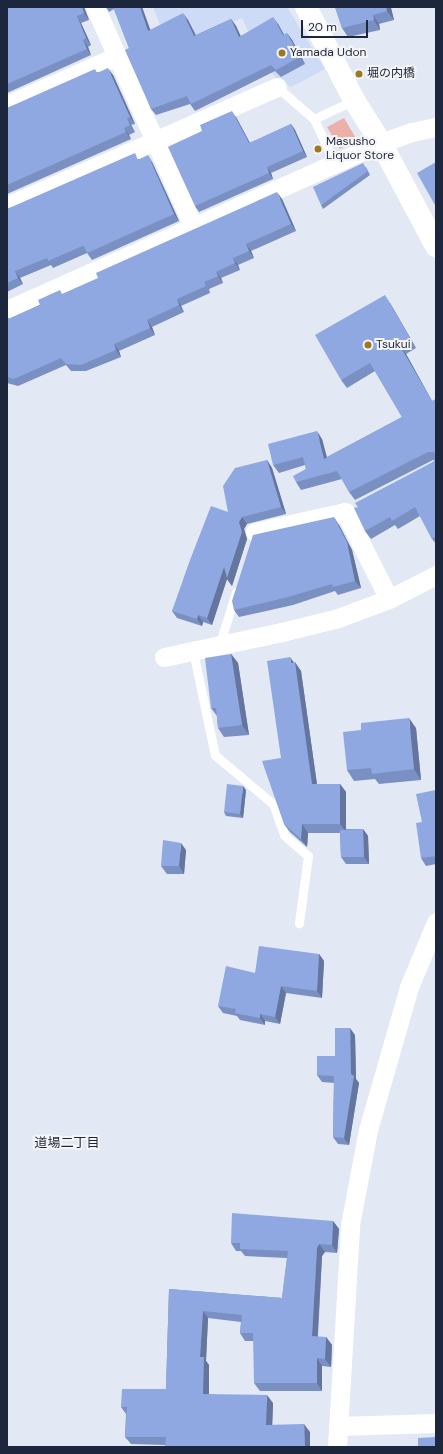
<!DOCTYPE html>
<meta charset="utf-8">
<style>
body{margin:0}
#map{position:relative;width:443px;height:1454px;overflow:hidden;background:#e2e8f4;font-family:"DM Sans","Noto Sans JP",sans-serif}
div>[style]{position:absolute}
.built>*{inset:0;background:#cedbf6}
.green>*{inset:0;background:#ebb0a9}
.service>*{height:9px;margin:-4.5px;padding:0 4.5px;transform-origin:4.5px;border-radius:4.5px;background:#fff}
.minor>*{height:19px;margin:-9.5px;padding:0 9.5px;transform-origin:9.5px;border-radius:9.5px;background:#fff}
.tertiary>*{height:22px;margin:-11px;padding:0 11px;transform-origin:11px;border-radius:11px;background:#fff}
.wall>*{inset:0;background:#7b90c2}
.shaded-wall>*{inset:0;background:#64769e}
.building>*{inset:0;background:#8fa8e2}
.dots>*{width:11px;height:11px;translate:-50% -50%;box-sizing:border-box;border:2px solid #f5f5f5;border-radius:50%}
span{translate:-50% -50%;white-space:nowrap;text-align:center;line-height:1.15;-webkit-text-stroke:4px #f5f5f5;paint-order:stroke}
.poi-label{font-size:12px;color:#1c263c}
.left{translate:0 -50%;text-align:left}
.neighbourhood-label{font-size:13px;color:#1c263c}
.frame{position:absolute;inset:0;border:8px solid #1c263c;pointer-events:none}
.scale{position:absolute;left:301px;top:20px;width:67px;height:18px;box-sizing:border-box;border:2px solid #1c263c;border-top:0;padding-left:5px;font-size:12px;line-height:14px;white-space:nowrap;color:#1c263c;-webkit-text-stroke:3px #f5f5f5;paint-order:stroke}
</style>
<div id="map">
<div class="built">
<i style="clip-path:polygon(153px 7px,287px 7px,325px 69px,291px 87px,277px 79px,262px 62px,242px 18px,170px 49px)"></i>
</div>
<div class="green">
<i style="clip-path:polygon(344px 118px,357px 140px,340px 149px,327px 127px)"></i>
</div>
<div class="service">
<i style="left:277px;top:87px;width:49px;rotate:40.9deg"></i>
<i style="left:314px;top:119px;width:44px;rotate:-25.4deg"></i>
<i style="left:314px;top:119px;width:50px;rotate:65deg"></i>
<i style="left:219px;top:646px;width:57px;rotate:-72.5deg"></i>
<i style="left:193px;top:651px;width:106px;rotate:78.1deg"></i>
<i style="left:215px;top:755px;width:76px;rotate:40.2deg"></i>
<i style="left:273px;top:804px;width:33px;rotate:70deg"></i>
<i style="left:284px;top:835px;width:32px;rotate:41deg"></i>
<i style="left:308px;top:856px;width:68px;rotate:97.7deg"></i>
</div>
<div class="minor">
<i style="left:95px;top:7px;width:240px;rotate:65.9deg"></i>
<i style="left:7px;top:105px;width:120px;rotate:-24deg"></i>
<i style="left:7px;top:206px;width:295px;rotate:-23.8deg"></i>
<i style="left:7px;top:310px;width:410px;rotate:-24.1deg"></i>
<i style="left:381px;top:143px;width:33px;rotate:-20deg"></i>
<i style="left:412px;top:132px;width:25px;rotate:-12deg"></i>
<i style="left:255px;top:532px;width:92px;rotate:-12.5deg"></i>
<i style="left:345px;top:512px;width:97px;rotate:63.2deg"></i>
<i style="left:164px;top:657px;width:121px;rotate:-12deg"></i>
<i style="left:282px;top:632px;width:58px;rotate:-14deg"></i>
<i style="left:338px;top:618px;width:54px;rotate:-20.4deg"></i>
<i style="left:389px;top:599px;width:53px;rotate:-27.1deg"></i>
<i style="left:338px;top:1426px;width:98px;rotate:-1.8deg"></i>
<i style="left:337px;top:1447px;width:222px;rotate:-86.6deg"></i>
<i style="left:350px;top:1225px;width:97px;rotate:-79.3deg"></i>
<i style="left:368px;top:1130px;width:149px;rotate:-74deg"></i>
<i style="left:409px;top:987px;width:70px;rotate:-67.4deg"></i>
</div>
<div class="tertiary">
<i style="left:306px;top:7px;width:105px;rotate:62.7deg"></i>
<i style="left:354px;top:100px;width:51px;rotate:57.9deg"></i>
<i style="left:381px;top:143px;width:117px;rotate:61.9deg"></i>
</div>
<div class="wall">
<i style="clip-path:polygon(7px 7px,84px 7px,89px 20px,81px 23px,91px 45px,88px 47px,91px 55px,7px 93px)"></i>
<i style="clip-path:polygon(106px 7px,142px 7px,150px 30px,188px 20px,196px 35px,231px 19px,236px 26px,240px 36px,278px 24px,284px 35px,287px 33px,292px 40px,305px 64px,281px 77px,275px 71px,195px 111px,190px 104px,156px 115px,151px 109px,129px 48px,114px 9px,109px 12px)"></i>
<i style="clip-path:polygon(335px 7px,393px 7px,391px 8px,394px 20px,379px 24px,380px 30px,348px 37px,342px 28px)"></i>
<i style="clip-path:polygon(98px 72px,113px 75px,135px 124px,131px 125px,135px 132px,129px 135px,131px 139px,7px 194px,7px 108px)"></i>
<i style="clip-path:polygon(236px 117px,250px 143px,291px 124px,295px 130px,307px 157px,271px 173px,273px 179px,199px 212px,195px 206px)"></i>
<i style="clip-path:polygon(139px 159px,152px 162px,179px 221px,92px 260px,87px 253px,53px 268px,51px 265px,20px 278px,23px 284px,7px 292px,7px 209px)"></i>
<i style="clip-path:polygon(366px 167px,370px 175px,323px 209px,321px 205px)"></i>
<i style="clip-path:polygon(282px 199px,296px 231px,251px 251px,254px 258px,238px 265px,240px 270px,221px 278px,223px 283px,209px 289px,210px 293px,181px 306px,184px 312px,152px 327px,155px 335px,119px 351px,121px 357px,86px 371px,71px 371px,66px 365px,18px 386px,7px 383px,7px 316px,9px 319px,63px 294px)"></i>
<i style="clip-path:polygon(390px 303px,416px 348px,406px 354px,432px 401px,436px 399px,436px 544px,432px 539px,420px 516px,398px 529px,395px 525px,371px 539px,365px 531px,358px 507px,433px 462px,435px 460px,433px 460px,355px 500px,349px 492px,342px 479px,301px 490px,296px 482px,306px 469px,305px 465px,279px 473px,273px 465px,322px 439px,327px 457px,402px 417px,375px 371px,347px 388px,341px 380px)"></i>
<i style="clip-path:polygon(267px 460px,272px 468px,286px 514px,247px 524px,244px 529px,247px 539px,232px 586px,227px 579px,212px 625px,203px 622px,202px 626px,177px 618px,172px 611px,228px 512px)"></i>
<i style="clip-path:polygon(339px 525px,352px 550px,361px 588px,338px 595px,335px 591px,293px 605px,239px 617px,234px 610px)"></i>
<i style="clip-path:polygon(231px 654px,238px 663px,249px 735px,224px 737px,218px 728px,217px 716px,211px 708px)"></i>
<i style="clip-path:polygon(294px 662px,301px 671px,317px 784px,340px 784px,346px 792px,346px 829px,363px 829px,368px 836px,369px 864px,346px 864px,341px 857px,340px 833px,308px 833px,307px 847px,290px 832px,284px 824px,281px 758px)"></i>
<i style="clip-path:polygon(416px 728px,421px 780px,379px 784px,375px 779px,354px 781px,347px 770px)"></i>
<i style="clip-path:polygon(246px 790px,243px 818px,226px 816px,224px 812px)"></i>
<i style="clip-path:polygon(436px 790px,436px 864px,426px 866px,421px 858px,422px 822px)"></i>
<i style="clip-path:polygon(186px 850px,184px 874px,167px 874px,161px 866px)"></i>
<i style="clip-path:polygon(319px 954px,324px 961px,322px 998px,286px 993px,280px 1024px,265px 1021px,265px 1025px,240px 1020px,237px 1016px,223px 1013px,218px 1006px,255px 973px)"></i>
<i style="clip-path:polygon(355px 1035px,356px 1079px,359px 1083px,349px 1145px,338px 1144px,333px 1137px,334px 1083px,322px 1082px,317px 1075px)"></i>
<i style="clip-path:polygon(333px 1221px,339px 1229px,337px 1253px,325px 1252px,322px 1256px,318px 1337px,326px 1337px,332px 1345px,331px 1367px,322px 1366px,322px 1391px,260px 1391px,254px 1383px,254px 1341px,245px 1341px,240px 1333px,241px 1322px,208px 1318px,206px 1361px,209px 1365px,209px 1394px,273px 1403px,272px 1425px,310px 1432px,310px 1447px,165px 1447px,165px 1445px,131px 1444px,125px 1437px,126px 1414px,121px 1407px,166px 1389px,169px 1289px,282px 1298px,287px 1258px,245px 1256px,241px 1251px,236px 1251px,231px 1243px)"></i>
</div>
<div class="shaded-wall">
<i style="clip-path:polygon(82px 7px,84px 7px,89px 20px,84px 13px)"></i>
<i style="clip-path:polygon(140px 7px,142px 7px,153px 37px,148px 31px)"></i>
<i style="clip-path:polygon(386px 7px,390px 7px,391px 8px,394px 20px,387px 11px)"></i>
<i style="clip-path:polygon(183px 13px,188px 20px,199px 43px,194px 36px)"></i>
<i style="clip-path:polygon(373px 15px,379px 24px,380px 30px,374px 20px)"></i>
<i style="clip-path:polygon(77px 16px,81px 23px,91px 45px,86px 38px)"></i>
<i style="clip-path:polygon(273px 17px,278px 24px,288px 42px,283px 35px)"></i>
<i style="clip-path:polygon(231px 19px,236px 26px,244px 43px,239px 37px)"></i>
<i style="clip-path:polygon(287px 33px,292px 40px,305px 64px,300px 57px)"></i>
<i style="clip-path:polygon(83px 40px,88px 47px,91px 55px,87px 49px)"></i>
<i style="clip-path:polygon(108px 68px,113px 75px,135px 124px,130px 117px)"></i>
<i style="clip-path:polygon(232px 111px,236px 117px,253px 149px,249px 143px)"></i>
<i style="clip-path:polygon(127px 118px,135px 132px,130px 125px)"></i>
<i style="clip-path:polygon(291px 124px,295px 130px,307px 157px,303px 151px)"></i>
<i style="clip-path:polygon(124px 128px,129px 135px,131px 139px,126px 132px)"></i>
<i style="clip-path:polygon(148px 155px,152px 162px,179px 221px,174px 214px)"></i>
<i style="clip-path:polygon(267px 167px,271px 173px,273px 179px,269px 173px)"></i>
<i style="clip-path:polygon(277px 192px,282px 199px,296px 231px,291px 224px)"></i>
<i style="clip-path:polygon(246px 244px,251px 251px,254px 258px,249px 251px)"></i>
<i style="clip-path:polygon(233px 258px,238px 265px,240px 270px,235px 263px)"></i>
<i style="clip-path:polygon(15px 271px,20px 278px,23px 284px,18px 278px)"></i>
<i style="clip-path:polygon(216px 272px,221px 278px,223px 283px,218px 276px)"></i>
<i style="clip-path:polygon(385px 295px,390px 303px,416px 348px,411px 340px)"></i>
<i style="clip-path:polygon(177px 299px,181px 306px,184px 312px,179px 305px)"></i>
<i style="clip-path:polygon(147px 320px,152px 327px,155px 335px,150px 328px)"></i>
<i style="clip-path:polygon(114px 344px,119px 351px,121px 357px,116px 350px)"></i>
<i style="clip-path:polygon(400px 346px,406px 354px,436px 408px,432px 401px)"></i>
<i style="clip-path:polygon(317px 431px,322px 439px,329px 467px,324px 459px)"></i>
<i style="clip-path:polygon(267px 460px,272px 468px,286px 514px,281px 507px)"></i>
<i style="clip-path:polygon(242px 517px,247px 524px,244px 529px,247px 539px,232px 586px,227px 579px,212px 625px,207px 618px,239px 522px)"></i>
<i style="clip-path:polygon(334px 517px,339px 525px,352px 550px,361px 588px,355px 581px)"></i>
<i style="clip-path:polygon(198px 615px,203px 622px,202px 626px,197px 619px)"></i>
<i style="clip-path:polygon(231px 654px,238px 663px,249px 735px,242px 725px)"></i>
<i style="clip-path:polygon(290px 657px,295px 664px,295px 662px,301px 671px,318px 792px,312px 784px)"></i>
<i style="clip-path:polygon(409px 718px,416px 728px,421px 780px,414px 769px)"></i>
<i style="clip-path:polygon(340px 784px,346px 792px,346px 832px,340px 824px)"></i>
<i style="clip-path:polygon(243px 786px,246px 790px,243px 818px,240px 814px)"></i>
<i style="clip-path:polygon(302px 824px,308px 833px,307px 847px,301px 839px)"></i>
<i style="clip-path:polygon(363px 829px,368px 836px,369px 864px,364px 857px)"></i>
<i style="clip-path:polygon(181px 843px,186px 850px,184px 874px,179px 866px)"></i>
<i style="clip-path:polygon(319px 954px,324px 961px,322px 998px,317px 991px)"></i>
<i style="clip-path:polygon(281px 986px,286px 993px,280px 1024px,275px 1017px)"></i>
<i style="clip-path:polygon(260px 1014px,265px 1021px,265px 1025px,260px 1018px)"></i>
<i style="clip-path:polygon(350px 1028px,355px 1035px,356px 1079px,359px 1083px,349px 1145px,344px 1138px,351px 1074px)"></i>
<i style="clip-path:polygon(333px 1221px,339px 1229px,337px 1253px,332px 1245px)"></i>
<i style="clip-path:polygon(319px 1244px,325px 1252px,322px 1256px,317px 1344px,312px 1336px,317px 1248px)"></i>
<i style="clip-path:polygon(203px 1311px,208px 1318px,206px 1361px,209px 1365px,209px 1402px,203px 1394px,200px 1357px)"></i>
<i style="clip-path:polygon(326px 1337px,332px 1345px,331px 1367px,325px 1359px)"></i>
<i style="clip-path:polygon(317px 1358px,322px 1366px,322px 1391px,317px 1383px)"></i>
<i style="clip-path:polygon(267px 1395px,273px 1403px,272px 1433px,266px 1425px)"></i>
<i style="clip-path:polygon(304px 1424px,310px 1432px,310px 1447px,305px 1447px)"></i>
</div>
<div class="building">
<i style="clip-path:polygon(7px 7px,82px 7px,84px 13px,77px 16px,86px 38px,83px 40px,87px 49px,7px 84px)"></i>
<i style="clip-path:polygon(113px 7px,140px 7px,148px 31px,183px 13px,194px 36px,231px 19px,239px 37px,273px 17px,283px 35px,287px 33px,300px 57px,276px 70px,271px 65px,191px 104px,187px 96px,151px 109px,125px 50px,129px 48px)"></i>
<i style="clip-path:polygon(335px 7px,386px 7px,387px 11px,373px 15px,374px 20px,342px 28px)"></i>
<i style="clip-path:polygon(108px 68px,130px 117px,127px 118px,130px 125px,124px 128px,126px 132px,7px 185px,7px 108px,95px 69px,97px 73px)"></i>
<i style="clip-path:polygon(232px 111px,249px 143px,291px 124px,303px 151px,267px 167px,269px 173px,195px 206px,168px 147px,202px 131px,200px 125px)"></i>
<i style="clip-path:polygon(135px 153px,138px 160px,148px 155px,174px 214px,87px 253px,84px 246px,80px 247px,48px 261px,47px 258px,15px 271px,18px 278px,7px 283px,7px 209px)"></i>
<i style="clip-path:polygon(436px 162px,436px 207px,417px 173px)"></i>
<i style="clip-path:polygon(363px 163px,368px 171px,321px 205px,313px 187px)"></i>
<i style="clip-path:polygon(277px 192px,291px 224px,246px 244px,249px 251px,233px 258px,235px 263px,216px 272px,218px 276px,204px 282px,206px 286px,177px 299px,179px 305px,147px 320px,150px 328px,114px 344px,116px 350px,81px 365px,66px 364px,61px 358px,14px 379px,7px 377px,7px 317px,8px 319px,40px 305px,38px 300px,60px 290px,62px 294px,98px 278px,96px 273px)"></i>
<i style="clip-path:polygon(385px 295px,411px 340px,400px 346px,432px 401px,436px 399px,436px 457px,434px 452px,428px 452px,349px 492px,337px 471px,296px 482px,293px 476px,306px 469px,303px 457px,273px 465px,268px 444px,317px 431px,324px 459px,402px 417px,370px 363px,341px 380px,315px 335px)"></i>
<i style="clip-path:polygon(436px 458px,436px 536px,432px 539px,415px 507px,392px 521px,390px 517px,365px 531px,354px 508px,358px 507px,355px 503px,433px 462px)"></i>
<i style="clip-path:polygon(267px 460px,281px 507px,242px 517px,239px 522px,242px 532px,227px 578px,224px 567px,207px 618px,198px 615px,197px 619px,172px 611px,190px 560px,211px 506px,228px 512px,223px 486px,235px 468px)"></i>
<i style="clip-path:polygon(334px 517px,347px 542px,355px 581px,333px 587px,332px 584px,288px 597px,234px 610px,232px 601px,253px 535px)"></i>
<i style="clip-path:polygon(231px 654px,242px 725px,218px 728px,216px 708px,211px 708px,205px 658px)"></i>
<i style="clip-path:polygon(290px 657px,291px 663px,295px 662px,312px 784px,340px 784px,340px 824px,302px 824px,301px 839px,284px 824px,262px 761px,281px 758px,267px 661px)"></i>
<i style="clip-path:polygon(409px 718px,414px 769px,372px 774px,371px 768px,347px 770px,343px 732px,361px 730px,361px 723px)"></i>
<i style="clip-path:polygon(227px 784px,243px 786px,240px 814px,224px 812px)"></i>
<i style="clip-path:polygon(436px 790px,436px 856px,421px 858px,416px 823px,422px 822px,416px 794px)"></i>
<i style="clip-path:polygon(363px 829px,364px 857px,341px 857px,340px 830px)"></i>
<i style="clip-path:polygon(163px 840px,181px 843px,179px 866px,161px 866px)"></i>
<i style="clip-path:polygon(259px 946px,319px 954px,317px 991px,281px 986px,275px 1017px,260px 1014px,260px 1018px,235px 1013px,236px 1009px,218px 1006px,226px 966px,255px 973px)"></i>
<i style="clip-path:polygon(335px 1028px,350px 1028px,351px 1074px,354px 1076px,344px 1138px,333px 1137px,334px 1076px,317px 1075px,317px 1056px,335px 1056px)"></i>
<i style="clip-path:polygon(232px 1213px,333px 1221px,332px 1245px,319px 1244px,317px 1248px,312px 1336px,326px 1337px,325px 1359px,317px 1358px,317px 1383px,254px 1383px,253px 1333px,240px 1333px,242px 1315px,203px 1311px,200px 1357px,204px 1357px,203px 1394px,267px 1395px,266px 1425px,304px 1424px,305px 1447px,165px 1447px,166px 1437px,125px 1437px,127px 1407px,121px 1407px,122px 1389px,166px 1389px,169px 1289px,282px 1298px,288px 1251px,240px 1249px,240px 1243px,231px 1243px)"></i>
<i style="clip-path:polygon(436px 1437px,436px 1447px,418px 1447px,418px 1438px)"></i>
</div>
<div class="dots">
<i style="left:282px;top:53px;background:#9b7823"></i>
<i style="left:359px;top:74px;background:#9b7823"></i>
<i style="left:318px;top:149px;background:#9b7823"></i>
<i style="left:368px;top:345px;background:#9b7823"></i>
</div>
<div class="poi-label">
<span class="left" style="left:290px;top:53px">Yamada Udon</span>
<span class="left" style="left:367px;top:74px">堀の内橋</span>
<span class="left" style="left:326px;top:149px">Masusho<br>Liquor Store</span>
<span class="left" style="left:376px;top:345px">Tsukui</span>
</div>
<div class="neighbourhood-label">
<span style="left:67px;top:1143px">道場二丁目</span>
</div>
<div class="frame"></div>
<div class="scale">20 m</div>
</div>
